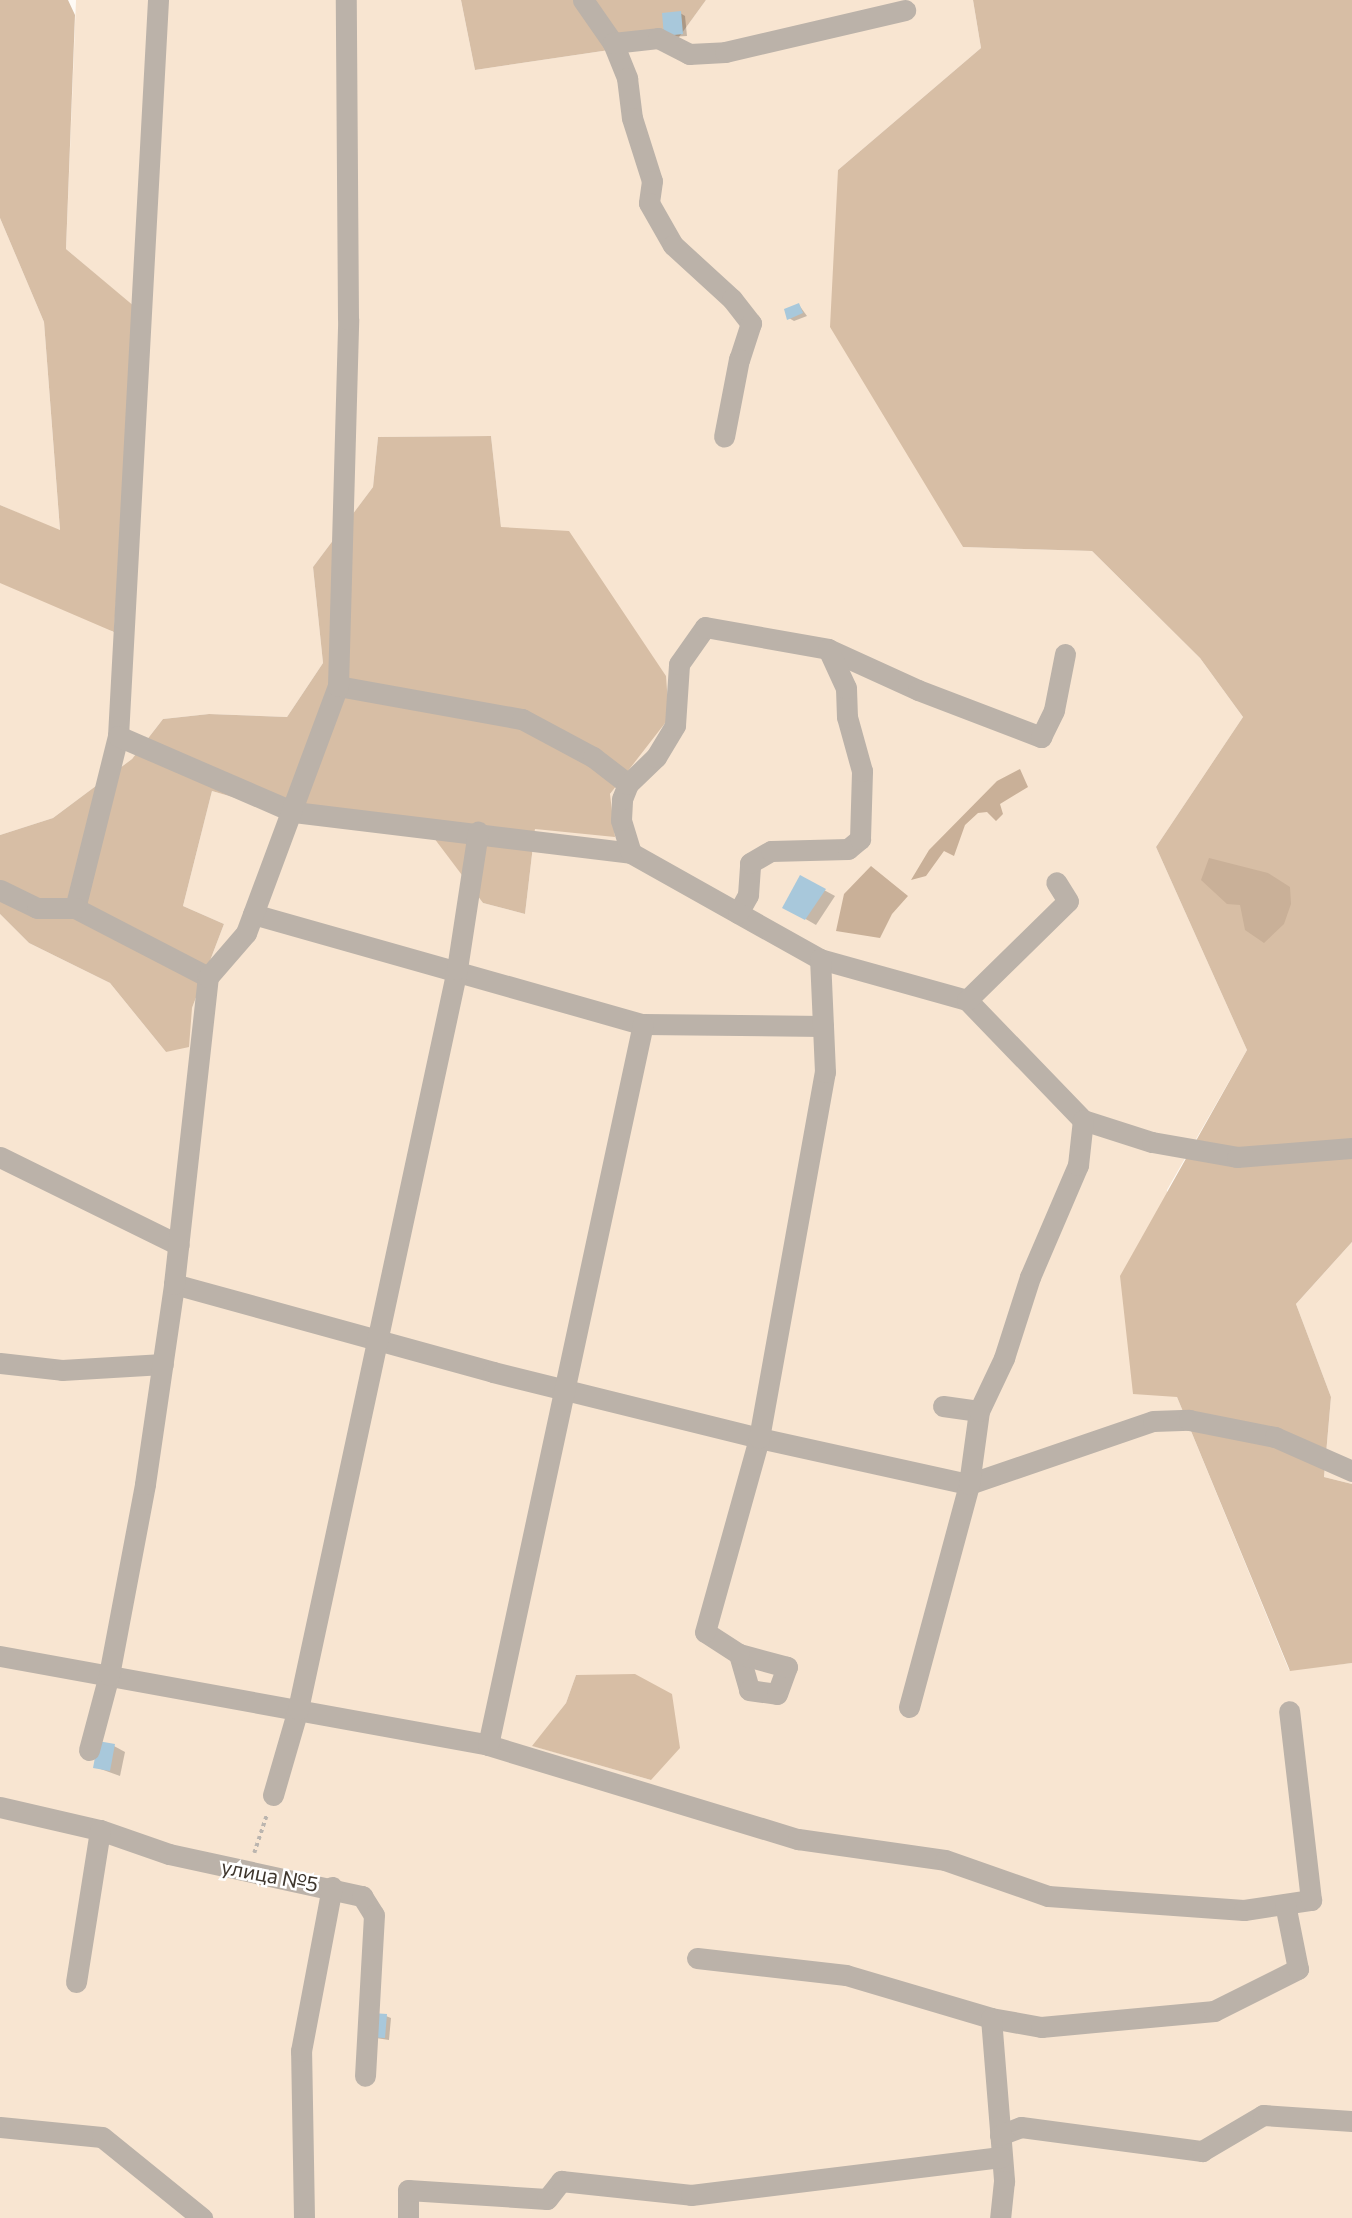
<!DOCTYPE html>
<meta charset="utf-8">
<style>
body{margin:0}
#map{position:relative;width:1352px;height:2218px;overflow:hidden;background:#fefaf5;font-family:Commissioner,sans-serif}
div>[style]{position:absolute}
.green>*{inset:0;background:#f8e5d1}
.forest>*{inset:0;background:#d7bea5}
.water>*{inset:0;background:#c9b098}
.shadow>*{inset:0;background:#0003}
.building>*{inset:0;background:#a8c8db}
.path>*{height:3.5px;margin-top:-1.75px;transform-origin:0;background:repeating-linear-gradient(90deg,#bbb5af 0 3.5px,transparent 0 7px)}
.minor>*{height:21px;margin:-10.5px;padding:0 10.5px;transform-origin:10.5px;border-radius:10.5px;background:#bbb2a9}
span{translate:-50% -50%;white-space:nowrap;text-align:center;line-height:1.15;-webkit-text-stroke:5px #fff;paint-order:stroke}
.street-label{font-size:21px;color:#3e362d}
</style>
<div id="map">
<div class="green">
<i style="clip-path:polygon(evenodd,76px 0,461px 0,475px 70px,677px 40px,706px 0,973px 0,981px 48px,838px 170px,963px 547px,1092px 551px,1200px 658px,1243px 717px,1156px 847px,1247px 1050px,1167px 1190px,1177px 1397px,1289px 1670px,1352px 1663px,1352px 2218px,0 2218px,0 914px,29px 943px,110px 983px,166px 1052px,192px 1008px,224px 924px,183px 906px,212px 791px,323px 824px,435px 838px,483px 903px,525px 914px,535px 829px,610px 794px,630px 766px,501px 527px,491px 436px,378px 437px,373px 487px,313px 567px,323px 663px,287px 717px,209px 714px,163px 719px,132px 759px,53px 818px,0 835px,0 553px,113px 632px,134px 307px,66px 249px,76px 0,576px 1675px,651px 1780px,533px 1746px,566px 1703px,576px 1675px)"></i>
<i style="clip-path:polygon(0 218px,44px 322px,60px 531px,0 505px)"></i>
<i style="clip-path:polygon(1352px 1242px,1352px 1484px,1324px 1477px,1331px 1397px,1296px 1304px)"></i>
</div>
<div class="forest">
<i style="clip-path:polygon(0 0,68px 0,75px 15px,66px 249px,135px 307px,114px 632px,0 583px,0 505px,60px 530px,44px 322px,0 218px)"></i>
<i style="clip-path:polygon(461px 0,706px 0,677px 40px,475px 70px)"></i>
<i style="clip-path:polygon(973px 0,1352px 0,1352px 1242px,1296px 1304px,1331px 1397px,1324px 1477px,1352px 1484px,1352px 1663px,1290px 1671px,1177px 1397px,1133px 1394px,1120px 1276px,1247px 1050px,1156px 847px,1243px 717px,1200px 658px,1092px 551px,963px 547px,830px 327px,838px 170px,981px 48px)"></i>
<i style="clip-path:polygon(491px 436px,501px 527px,569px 531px,666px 676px,669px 718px,610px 794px,615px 837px,535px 829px,525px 914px,483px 903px,434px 838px,323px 824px,212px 791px,183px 906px,224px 924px,192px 1008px,189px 1047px,166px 1052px,110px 983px,29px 943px,0 914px,0 835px,53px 818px,132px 759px,163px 719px,209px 714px,287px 717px,323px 663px,313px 567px,373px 487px,378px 437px)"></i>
<i style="clip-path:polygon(635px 1674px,672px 1694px,680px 1748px,651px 1780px,532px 1746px,566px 1703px,576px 1675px)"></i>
</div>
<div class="water">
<i style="clip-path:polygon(1020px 769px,1028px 787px,1000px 804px,1003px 814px,996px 821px,987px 812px,978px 813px,965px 825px,954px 856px,944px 851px,926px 876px,911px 880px,929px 850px,997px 781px)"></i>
<i style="clip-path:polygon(1209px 858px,1268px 873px,1290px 887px,1291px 904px,1284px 924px,1264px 943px,1245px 930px,1240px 905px,1227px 904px,1201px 880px)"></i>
<i style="clip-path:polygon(871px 866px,908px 896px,892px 914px,880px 938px,836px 931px,844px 894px)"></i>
</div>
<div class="shadow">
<i style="clip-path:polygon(680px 13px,685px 16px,687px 36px,670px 37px)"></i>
<i style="clip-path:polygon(799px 305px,807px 316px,794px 321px,789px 318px)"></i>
<i style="clip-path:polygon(800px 877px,835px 896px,816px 925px,785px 907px)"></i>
<i style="clip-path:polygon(114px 1746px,125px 1752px,120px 1776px,95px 1767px)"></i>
<i style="clip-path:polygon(386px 2016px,391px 2018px,389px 2040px,376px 2038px)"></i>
</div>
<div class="building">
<i style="clip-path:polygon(681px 11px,683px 34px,664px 36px,662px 13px)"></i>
<i style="clip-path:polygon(799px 303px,803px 313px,787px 320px,784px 309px)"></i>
<i style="clip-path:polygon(800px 875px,826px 889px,805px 920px,782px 908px)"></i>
<i style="clip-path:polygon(98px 1741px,115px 1744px,110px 1771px,93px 1768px)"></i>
<i style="clip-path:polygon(372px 2013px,387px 2014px,385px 2038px,370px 2037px)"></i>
</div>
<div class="path">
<i style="left:254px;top:1853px;width:41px;rotate:-71.6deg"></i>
</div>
<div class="minor">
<i style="left:158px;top:0;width:737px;rotate:93.11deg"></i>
<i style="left:118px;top:736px;width:177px;rotate:104deg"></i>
<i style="left:75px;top:908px;width:150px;rotate:27.4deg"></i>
<i style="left:583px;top:0;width:52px;rotate:55.1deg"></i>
<i style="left:613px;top:43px;width:38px;rotate:68deg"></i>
<i style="left:627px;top:78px;width:40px;rotate:82.9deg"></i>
<i style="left:632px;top:118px;width:66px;rotate:72.4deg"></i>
<i style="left:652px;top:181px;width:22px;rotate:98deg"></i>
<i style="left:649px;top:203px;width:48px;rotate:60.3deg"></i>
<i style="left:673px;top:245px;width:80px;rotate:42.5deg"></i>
<i style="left:732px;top:299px;width:31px;rotate:52deg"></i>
<i style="left:751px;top:323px;width:38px;rotate:108deg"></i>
<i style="left:739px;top:359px;width:79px;rotate:100.9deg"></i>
<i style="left:613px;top:43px;width:45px;rotate:-6.3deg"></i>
<i style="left:658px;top:38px;width:35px;rotate:27deg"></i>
<i style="left:689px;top:54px;width:36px;rotate:-3deg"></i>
<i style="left:725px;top:52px;width:185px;rotate:-13.1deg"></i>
<i style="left:338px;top:686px;width:187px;rotate:10.2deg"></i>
<i style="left:522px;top:719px;width:81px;rotate:28.2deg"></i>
<i style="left:593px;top:757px;width:44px;rotate:37.6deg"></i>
<i style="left:118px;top:736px;width:192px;rotate:23.4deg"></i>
<i style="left:294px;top:812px;width:339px;rotate:6.9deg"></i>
<i style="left:631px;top:853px;width:217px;rotate:29.3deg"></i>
<i style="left:820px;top:959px;width:153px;rotate:15.6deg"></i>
<i style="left:967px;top:1000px;width:167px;rotate:46deg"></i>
<i style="left:1083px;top:1120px;width:72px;rotate:17.7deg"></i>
<i style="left:1152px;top:1142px;width:86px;rotate:10deg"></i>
<i style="left:1237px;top:1157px;width:115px;rotate:-4.5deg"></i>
<i style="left:631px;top:853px;width:34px;rotate:-107deg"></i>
<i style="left:621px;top:820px;width:21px;rotate:-87deg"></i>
<i style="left:622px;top:799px;width:16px;rotate:-68deg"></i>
<i style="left:628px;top:784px;width:39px;rotate:-44deg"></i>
<i style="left:656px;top:757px;width:37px;rotate:-59deg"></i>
<i style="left:675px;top:725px;width:61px;rotate:-86.2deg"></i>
<i style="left:679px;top:664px;width:45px;rotate:-54.9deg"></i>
<i style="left:705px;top:627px;width:125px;rotate:10.1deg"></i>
<i style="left:828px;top:649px;width:99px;rotate:24.5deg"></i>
<i style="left:918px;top:690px;width:132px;rotate:20.9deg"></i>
<i style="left:1041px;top:737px;width:30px;rotate:-64deg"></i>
<i style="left:1054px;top:710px;width:57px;rotate:-78.9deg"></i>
<i style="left:0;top:890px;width:41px;rotate:25.9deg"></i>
<i style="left:37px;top:908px;width:38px"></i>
<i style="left:738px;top:913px;width:21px;rotate:-61deg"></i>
<i style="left:748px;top:895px;width:32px;rotate:-86deg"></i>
<i style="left:750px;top:863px;width:24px;rotate:-30deg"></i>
<i style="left:771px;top:851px;width:77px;rotate:-1.5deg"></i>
<i style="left:848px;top:849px;width:16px;rotate:-40deg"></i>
<i style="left:860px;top:839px;width:68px;rotate:-88.3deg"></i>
<i style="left:862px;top:771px;width:56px;rotate:-105.5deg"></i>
<i style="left:847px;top:717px;width:29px;rotate:-92deg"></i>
<i style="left:846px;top:688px;width:43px;rotate:-114.8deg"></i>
<i style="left:253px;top:914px;width:405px;rotate:15.8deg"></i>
<i style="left:643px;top:1024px;width:180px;rotate:0.6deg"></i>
<i style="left:967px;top:1000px;width:141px;rotate:-44.4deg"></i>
<i style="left:1068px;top:901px;width:22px;rotate:-122deg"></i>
<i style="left:0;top:1157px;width:199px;rotate:26.2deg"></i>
<i style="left:174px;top:1284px;width:331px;rotate:15.4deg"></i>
<i style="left:493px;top:1372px;width:274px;rotate:13.9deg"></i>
<i style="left:759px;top:1438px;width:215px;rotate:12.4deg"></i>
<i style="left:969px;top:1484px;width:194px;rotate:-18.9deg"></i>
<i style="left:1153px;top:1421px;width:36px;rotate:-2deg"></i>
<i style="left:1189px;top:1420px;width:88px;rotate:11.2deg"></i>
<i style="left:1275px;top:1437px;width:84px;rotate:23.8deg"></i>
<i style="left:0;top:1363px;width:62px;rotate:6.4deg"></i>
<i style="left:62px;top:1370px;width:101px;rotate:-3.4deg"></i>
<i style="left:943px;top:1406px;width:36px;rotate:8deg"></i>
<i style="left:739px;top:1654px;width:37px;rotate:74deg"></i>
<i style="left:749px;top:1690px;width:28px;rotate:8deg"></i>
<i style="left:777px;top:1694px;width:29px;rotate:-70deg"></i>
<i style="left:787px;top:1667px;width:50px;rotate:-164.8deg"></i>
<i style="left:739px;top:1654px;width:40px;rotate:-147.1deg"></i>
<i style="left:705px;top:1632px;width:201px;rotate:-74.4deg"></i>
<i style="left:759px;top:1438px;width:372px;rotate:-79.8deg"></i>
<i style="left:825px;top:1072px;width:113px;rotate:-92.5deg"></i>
<i style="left:0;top:1656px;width:496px;rotate:10.3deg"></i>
<i style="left:488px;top:1745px;width:324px;rotate:16.9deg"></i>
<i style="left:798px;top:1839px;width:148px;rotate:8.1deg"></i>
<i style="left:945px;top:1860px;width:109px;rotate:19.3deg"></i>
<i style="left:1048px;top:1896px;width:196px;rotate:4.1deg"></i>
<i style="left:1244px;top:1910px;width:68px;rotate:-8.5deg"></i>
<i style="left:1311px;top:1900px;width:190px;rotate:-96.6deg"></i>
<i style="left:909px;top:1707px;width:231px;rotate:-74.9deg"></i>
<i style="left:969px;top:1484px;width:74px;rotate:-82.2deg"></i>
<i style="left:979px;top:1411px;width:59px;rotate:-64.7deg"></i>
<i style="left:1004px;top:1358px;width:85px;rotate:-72.2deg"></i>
<i style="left:1030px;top:1277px;width:122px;rotate:-66.8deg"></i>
<i style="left:1078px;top:1165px;width:45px;rotate:-83.7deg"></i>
<i style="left:488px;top:1745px;width:737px;rotate:-77.87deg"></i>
<i style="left:89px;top:1750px;width:78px;rotate:-75.1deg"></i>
<i style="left:109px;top:1675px;width:194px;rotate:-79.3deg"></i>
<i style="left:145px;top:1484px;width:202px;rotate:-81.7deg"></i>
<i style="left:174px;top:1284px;width:309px;rotate:-83.7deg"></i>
<i style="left:208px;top:977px;width:58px;rotate:-49.2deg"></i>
<i style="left:246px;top:933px;width:264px;rotate:-69.6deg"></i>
<i style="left:338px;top:686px;width:367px;rotate:-88.4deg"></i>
<i style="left:348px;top:319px;width:319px;rotate:-90.4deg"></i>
<i style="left:273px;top:1795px;width:90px;rotate:-73.8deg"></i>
<i style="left:298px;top:1709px;width:757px;rotate:-77.87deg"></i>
<i style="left:457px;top:969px;width:139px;rotate:-81.3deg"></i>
<i style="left:0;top:1807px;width:103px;rotate:13deg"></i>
<i style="left:100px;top:1830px;width:73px;rotate:19.2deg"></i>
<i style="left:169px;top:1854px;width:198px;rotate:12.3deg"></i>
<i style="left:362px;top:1896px;width:22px;rotate:58deg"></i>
<i style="left:374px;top:1915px;width:161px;rotate:93.2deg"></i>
<i style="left:697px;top:1958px;width:150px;rotate:6.5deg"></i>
<i style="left:846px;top:1975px;width:151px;rotate:16.5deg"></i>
<i style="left:991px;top:2018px;width:51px;rotate:10.2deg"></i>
<i style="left:1041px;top:2027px;width:174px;rotate:-5.3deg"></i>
<i style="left:1214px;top:2011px;width:94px;rotate:-26.6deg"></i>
<i style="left:1298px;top:1969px;width:66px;rotate:-101.3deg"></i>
<i style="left:76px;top:1982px;width:154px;rotate:-81deg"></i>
<i style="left:991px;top:2018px;width:164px;rotate:85.4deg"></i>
<i style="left:1004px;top:2181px;width:37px;rotate:96deg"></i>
<i style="left:0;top:2127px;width:102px;rotate:5.6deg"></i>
<i style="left:102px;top:2137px;width:129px;rotate:39deg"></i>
<i style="left:1000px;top:2135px;width:22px;rotate:-21deg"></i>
<i style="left:1021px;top:2127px;width:183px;rotate:7.6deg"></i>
<i style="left:1202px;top:2151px;width:71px;rotate:-30.5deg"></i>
<i style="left:1263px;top:2115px;width:89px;rotate:3.9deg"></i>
<i style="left:304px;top:2218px;width:167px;rotate:-91deg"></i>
<i style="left:301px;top:2051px;width:167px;rotate:-79.3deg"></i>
<i style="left:408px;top:2218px;width:28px;rotate:-90deg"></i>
<i style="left:408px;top:2190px;width:139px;rotate:3.7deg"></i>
<i style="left:547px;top:2199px;width:23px;rotate:-52deg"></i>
<i style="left:561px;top:2181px;width:131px;rotate:6.1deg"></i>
<i style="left:691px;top:2195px;width:312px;rotate:-7deg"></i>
</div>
<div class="street-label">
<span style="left:270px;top:1875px;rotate:11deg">улица №5</span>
</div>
</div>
